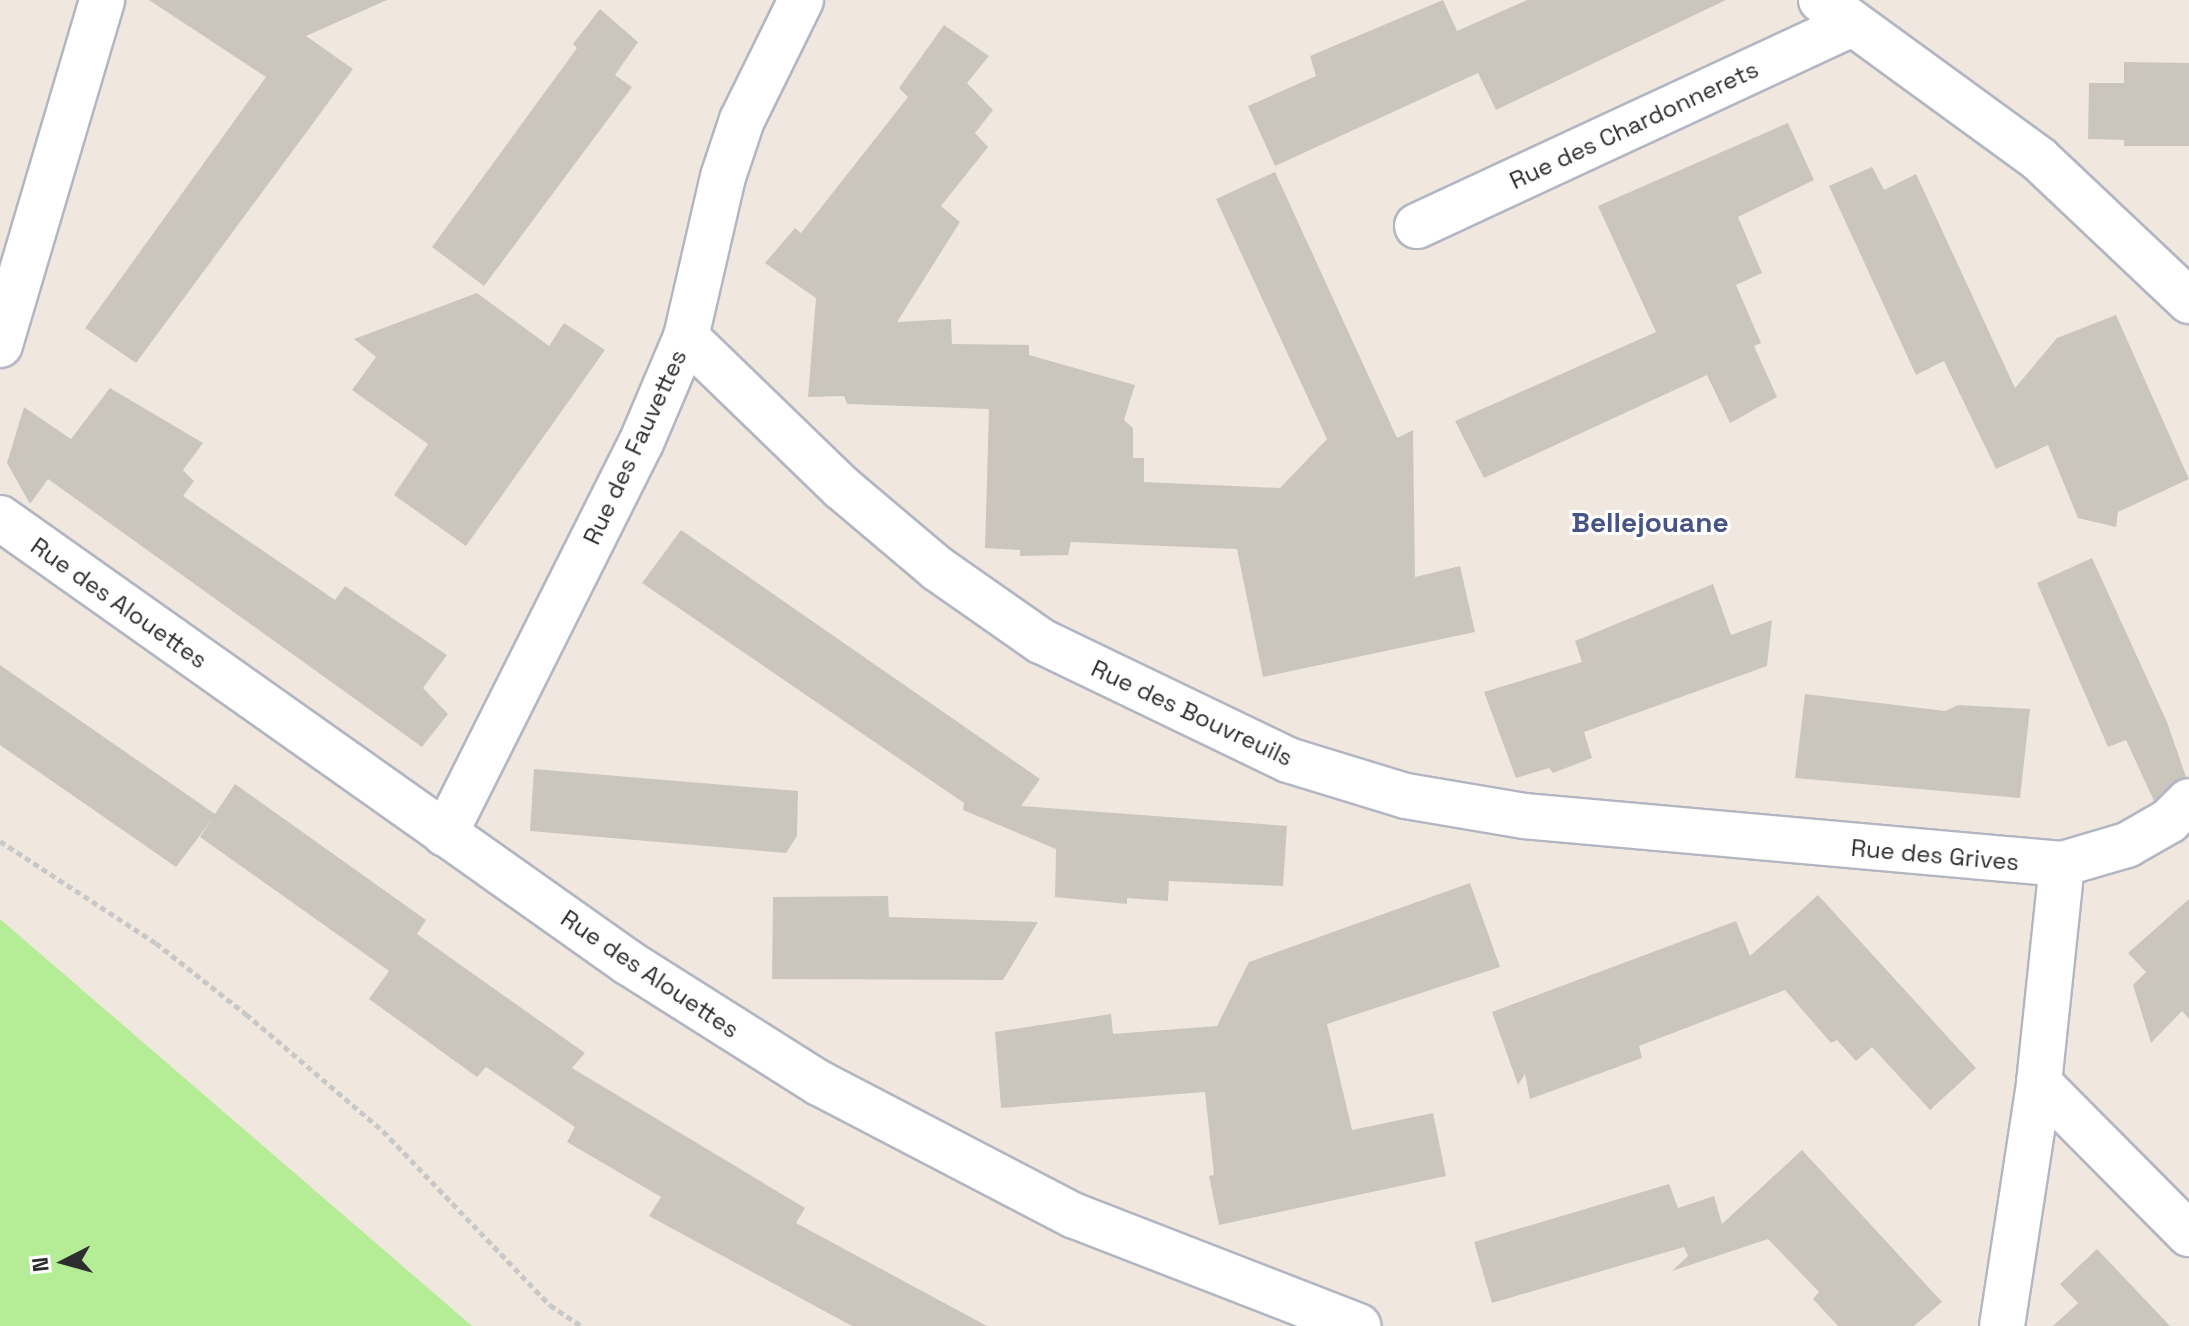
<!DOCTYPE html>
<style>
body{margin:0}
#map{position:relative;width:2189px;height:1326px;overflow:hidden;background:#f0e8df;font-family:"Space Grotesk",sans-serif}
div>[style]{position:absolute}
.green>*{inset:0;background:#b5ec96}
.building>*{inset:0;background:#cbc6bd}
.path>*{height:5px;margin-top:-2.5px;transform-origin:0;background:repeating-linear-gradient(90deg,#c8c8c8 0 6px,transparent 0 10px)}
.roads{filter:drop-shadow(2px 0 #b3b6c2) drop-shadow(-2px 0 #b3b6c2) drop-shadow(0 2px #b3b6c2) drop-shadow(0 -2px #b3b6c2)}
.minor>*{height:44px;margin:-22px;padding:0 22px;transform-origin:22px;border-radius:22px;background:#fff}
span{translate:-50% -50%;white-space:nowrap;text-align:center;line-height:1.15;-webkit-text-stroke:6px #fff;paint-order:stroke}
.street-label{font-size:24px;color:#2d2d2d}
.quarter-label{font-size:28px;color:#485484;font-weight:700}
.north{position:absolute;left:24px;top:1222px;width:80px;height:80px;-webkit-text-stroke:6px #fff;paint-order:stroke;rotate:264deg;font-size:22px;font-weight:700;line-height:32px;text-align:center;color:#2d2d2d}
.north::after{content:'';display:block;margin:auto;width:28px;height:36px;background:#2d2d2d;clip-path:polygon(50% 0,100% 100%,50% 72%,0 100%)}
</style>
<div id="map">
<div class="green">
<i style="clip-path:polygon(0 919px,472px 1326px,0 1326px)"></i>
</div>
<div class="building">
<i style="clip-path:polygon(149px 0,387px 0,306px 36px,353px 69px,136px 363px,85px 328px,266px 77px)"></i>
<i style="clip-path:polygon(1443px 0,1457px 31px,1527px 0,1726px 0,1496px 110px,1478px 73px,1275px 166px,1248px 106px,1316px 76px,1310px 56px)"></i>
<i style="clip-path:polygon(600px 9px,638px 42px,615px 75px,632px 87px,484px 286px,432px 247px,577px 48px,573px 44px)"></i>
<i style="clip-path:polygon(944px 25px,989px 56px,967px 83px,993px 110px,975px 133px,988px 147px,941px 206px,960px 222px,897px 322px,951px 319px,952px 344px,1029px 345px,1029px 355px,1135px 385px,1124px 420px,1133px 428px,1133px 458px,1144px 458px,1144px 482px,1280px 488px,1327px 439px,1216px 199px,1275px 172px,1397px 438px,1413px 430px,1415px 577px,1460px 566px,1475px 632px,1263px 677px,1237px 549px,1071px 542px,1068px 555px,1020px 556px,1020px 550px,985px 548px,989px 409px,847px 404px,844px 396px,808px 397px,816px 298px,765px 263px,795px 228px,801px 233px,908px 97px,899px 88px)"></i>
<i style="clip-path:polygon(2124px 62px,2189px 63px,2189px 146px,2124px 146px,2124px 140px,2088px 139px,2089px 83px,2124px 83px)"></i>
<i style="clip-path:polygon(1788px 123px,1814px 180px,1738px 217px,1762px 273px,1736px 285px,1761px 343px,1754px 346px,1777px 397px,1730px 423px,1707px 375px,1484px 478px,1455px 421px,1656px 332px,1598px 206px)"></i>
<i style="clip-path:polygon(1872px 167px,1884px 190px,1916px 174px,2015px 388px,2057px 338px,2116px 315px,2189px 479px,2118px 512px,2116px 527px,2078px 518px,2048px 445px,1996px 469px,1944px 361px,1916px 375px,1829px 186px)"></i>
<i style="clip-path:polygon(477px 293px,549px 346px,564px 323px,605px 350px,466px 546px,394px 495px,428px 444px,352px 390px,376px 357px,354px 339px)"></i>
<i style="clip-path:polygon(110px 388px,203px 443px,183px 470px,194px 481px,183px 496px,335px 600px,345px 586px,447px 655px,423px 688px,448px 714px,422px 747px,48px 479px,30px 504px,7px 463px,24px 407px,71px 439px)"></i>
<i style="clip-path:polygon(681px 530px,1040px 779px,1021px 806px,1287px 826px,1283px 886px,1169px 881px,1168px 901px,1127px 898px,1127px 904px,1055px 897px,1056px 849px,963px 810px,964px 803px,642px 583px)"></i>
<i style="clip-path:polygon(2092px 558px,2167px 722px,2186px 777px,2154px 801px,2126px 740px,2108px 747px,2037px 583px)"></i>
<i style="clip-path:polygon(1713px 584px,1731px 635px,1772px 620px,1767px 666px,1584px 732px,1592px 758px,1553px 773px,1549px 768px,1516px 778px,1484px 692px,1582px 662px,1575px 641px)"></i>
<i style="clip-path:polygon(0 665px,215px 814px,235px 784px,426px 920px,417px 934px,585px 1053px,572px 1068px,805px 1208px,796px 1223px,987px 1326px,852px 1326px,649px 1216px,661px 1197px,567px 1142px,575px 1127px,486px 1067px,477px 1077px,369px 999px,389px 971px,200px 837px,213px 818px,176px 867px,0 745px)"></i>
<i style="clip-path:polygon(1805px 694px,1945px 711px,1958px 705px,2030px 709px,2020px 798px,1795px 778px)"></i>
<i style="clip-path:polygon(534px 769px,798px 791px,797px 836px,786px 853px,530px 831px)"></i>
<i style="clip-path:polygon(1470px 883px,1500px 967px,1327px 1024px,1352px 1130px,1433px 1113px,1446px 1176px,1219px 1225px,1209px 1176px,1214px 1175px,1205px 1092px,1001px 1108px,995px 1032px,1111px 1014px,1113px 1034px,1217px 1026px,1249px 962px)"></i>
<i style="clip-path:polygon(1818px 895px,1976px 1068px,1930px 1110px,1872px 1047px,1856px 1061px,1837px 1040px,1831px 1043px,1785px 990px,1639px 1046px,1642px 1058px,1530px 1099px,1525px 1074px,1518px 1085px,1492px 1012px,1736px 921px,1750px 956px)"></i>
<i style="clip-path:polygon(888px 896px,889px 917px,1038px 922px,1003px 980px,772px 979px,773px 897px)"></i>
<i style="clip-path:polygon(2189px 899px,2189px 1019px,2182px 1011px,2151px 1043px,2133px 985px,2146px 972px,2128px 953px)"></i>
<i style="clip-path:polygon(1802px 1150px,1942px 1302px,1914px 1326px,1838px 1326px,1813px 1299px,1819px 1292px,1768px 1239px,1672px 1271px,1688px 1256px,1684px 1247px,1492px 1303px,1474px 1242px,1669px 1184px,1678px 1208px,1714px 1196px,1722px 1224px)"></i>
<i style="clip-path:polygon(2097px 1249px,2170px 1326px,2053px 1326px,2078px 1303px,2060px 1284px)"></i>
</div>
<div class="path">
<i style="left:0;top:841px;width:186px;rotate:33.2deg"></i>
<i style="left:156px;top:943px;width:115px;rotate:38.3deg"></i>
<i style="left:246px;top:1014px;width:180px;rotate:40.5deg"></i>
<i style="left:383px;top:1131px;width:241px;rotate:46.2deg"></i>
<i style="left:550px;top:1305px;width:37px;rotate:34deg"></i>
</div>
<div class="roads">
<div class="minor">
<i style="left:1821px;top:0;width:270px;rotate:36.1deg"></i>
<i style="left:2039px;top:159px;width:207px;rotate:43.4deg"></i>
<i style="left:1417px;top:226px;width:480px;rotate:-24.9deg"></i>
<i style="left:686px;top:337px;width:217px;rotate:44.1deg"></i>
<i style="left:842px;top:488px;width:126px;rotate:40.2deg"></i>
<i style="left:938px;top:569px;width:126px;rotate:35deg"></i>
<i style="left:1041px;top:641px;width:274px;rotate:25.7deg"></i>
<i style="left:1288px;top:760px;width:123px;rotate:17deg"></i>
<i style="left:1406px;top:796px;width:120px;rotate:9.6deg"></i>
<i style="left:1524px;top:816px;width:540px;rotate:5.1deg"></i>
<i style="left:2062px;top:864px;width:68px;rotate:-16.3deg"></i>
<i style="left:2127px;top:845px;width:48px;rotate:-29.7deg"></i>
<i style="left:2169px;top:821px;width:28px;rotate:-45deg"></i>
<i style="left:0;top:345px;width:360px;rotate:-73.5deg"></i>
<i style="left:0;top:518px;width:770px;rotate:35.28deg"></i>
<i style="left:629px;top:963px;width:225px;rotate:32.3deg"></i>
<i style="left:819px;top:1083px;width:288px;rotate:27.5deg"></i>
<i style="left:1075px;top:1216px;width:304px;rotate:21.2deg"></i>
<i style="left:445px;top:834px;width:437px;rotate:-63.4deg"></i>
<i style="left:641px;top:443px;width:115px;rotate:-67deg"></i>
<i style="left:686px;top:337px;width:164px;rotate:-77deg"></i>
<i style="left:723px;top:177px;width:60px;rotate:-71.6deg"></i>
<i style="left:742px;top:120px;width:134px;rotate:-63.8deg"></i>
<i style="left:2039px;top:1083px;width:213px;rotate:45.2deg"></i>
<i style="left:2002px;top:1326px;width:246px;rotate:-81.3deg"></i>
<i style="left:2039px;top:1083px;width:220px;rotate:-84deg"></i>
</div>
</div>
<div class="street-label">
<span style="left:1634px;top:125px;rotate:-25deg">Rue des Chardonnerets</span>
<span style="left:635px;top:447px;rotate:-65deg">Rue des Fauvettes</span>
<span style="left:119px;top:603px;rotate:35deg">Rue des Alouettes</span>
<span style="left:1192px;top:713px;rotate:25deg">Rue des Bouvreuils</span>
<span style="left:1935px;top:855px;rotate:5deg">Rue des Grives</span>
<span style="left:650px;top:974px;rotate:34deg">Rue des Alouettes</span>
</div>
<div class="quarter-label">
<span style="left:1650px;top:522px">Bellejouane</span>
</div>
<div class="north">N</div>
</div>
